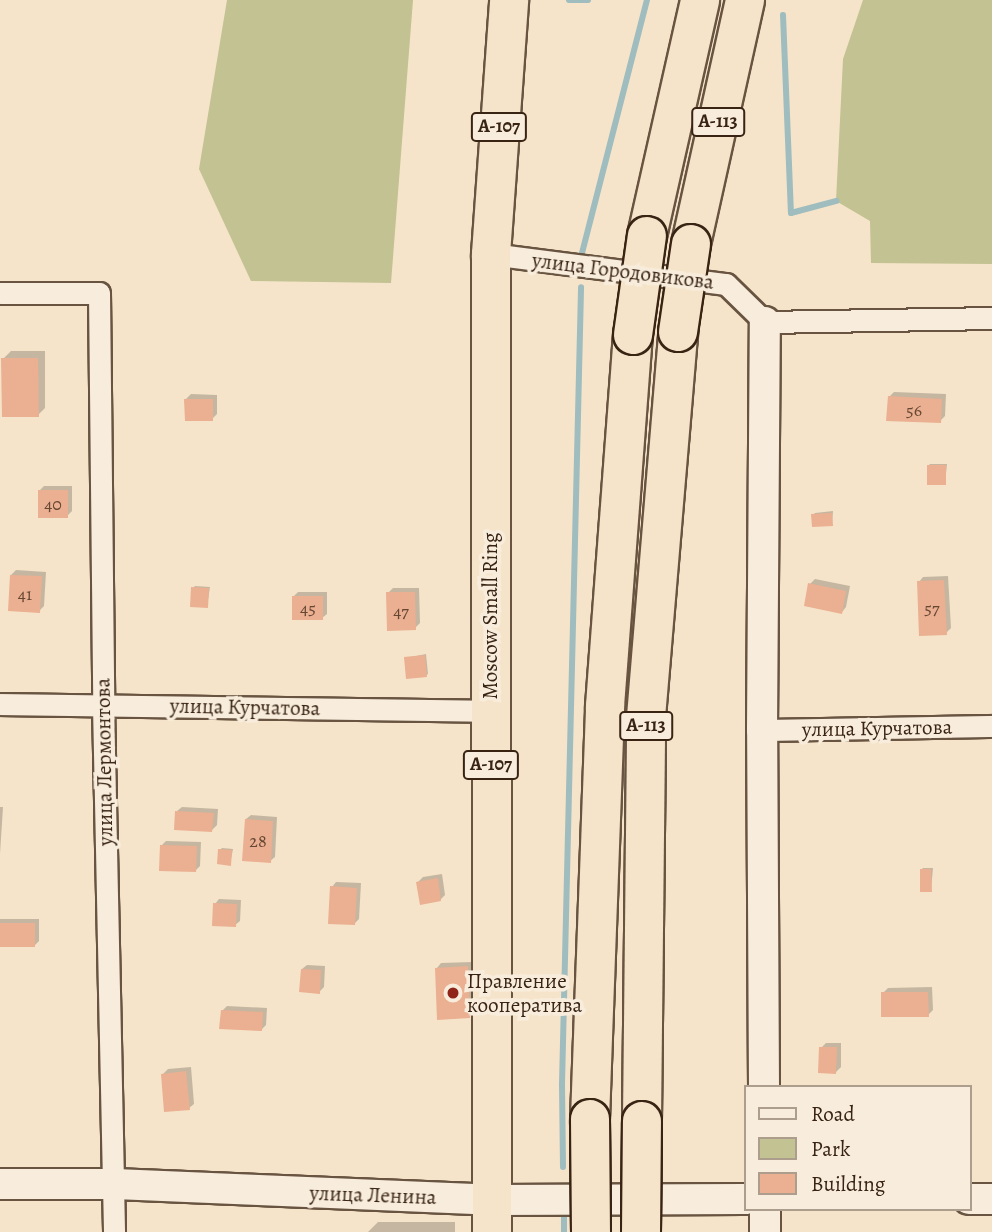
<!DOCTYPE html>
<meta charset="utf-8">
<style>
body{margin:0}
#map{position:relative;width:992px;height:1232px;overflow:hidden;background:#f5e4c9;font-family:Alegreya,serif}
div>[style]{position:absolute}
.green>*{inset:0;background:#c2c292}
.shadow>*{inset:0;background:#0003}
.stream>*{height:6px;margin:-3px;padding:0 3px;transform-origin:3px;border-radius:3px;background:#9fbcbf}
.building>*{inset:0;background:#ebaf91}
.roads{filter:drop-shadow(2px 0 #685441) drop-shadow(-2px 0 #685441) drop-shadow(0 2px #685441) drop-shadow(0 -2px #685441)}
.street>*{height:21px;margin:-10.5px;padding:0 10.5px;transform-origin:10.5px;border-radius:10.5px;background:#f8eddc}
.secondary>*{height:30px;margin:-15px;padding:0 15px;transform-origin:15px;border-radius:15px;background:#f8eddc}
.highway>*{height:38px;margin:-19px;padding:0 19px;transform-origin:19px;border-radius:19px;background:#f5e4c9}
.bridges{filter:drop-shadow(2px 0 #392414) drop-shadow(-2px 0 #392414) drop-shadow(0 2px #392414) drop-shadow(0 -2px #392414)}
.highway-bridge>*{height:38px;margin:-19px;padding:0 19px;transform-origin:19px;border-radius:19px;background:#f5e4c9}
.dots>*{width:19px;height:19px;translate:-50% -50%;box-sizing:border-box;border:4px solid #f8eddc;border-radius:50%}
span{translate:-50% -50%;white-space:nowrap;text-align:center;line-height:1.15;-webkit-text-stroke:7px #f8eddc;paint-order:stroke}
.number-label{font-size:18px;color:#664733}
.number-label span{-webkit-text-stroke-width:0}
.shield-label span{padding:2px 5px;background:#f8eddc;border:2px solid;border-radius:5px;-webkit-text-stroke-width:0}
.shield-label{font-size:19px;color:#392414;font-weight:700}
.street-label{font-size:21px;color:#392414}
.poi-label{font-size:21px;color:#392414}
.left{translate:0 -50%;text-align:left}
.legend{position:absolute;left:744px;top:1085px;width:228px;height:126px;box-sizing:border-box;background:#f8eddc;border:2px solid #ac9d8c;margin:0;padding:9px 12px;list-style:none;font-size:21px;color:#392414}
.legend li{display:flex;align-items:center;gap:14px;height:35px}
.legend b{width:35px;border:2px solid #ac9d8c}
</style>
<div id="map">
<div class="green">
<i style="clip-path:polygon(227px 0,413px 0,391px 283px,251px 281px,199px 169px)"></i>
<i style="clip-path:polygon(863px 0,992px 0,992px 264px,871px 263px,870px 221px,836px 201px,843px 59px)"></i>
</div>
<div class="shadow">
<i style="clip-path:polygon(11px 351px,45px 351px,45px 408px,38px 415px,3px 359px)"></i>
<i style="clip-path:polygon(894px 392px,946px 394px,945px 416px,940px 421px,889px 397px)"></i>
<i style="clip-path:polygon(191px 394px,217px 395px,217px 414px,212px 419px,186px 399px)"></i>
<i style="clip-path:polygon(930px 464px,947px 464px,945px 483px,928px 466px)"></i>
<i style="clip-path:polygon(44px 486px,72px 486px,72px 511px,67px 516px,39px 491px)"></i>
<i style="clip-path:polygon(833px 511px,832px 524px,813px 515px,815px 513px)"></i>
<i style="clip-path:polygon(16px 570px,46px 572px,44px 606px,39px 611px,11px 575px)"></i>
<i style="clip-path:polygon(948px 576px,951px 628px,946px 633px,919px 582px,923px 577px)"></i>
<i style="clip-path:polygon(815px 579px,850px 586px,846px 607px,842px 612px,810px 584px)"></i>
<i style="clip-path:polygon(195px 586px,210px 587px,207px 606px,193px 588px)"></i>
<i style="clip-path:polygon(393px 588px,419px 588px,420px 623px,415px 628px,388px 593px)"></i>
<i style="clip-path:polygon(298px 592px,327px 592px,327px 614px,322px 618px,294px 596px)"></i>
<i style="clip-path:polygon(426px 654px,428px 674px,426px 675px,406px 658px)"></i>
<i style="clip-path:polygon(0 807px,3px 807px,0 854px)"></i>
<i style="clip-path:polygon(182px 807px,218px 809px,217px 825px,212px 830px,177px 811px)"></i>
<i style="clip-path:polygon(251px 815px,277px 817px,275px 857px,270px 861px,246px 819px)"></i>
<i style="clip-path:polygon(166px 841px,201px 842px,200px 866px,195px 871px,161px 846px)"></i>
<i style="clip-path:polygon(222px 848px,233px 849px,230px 864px,220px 850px)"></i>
<i style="clip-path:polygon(923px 868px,933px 868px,931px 890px,921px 870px)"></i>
<i style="clip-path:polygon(442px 874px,445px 895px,440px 900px,418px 882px,423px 877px)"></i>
<i style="clip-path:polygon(336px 882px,361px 883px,359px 919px,354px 924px,332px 887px)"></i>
<i style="clip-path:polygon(219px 899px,241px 900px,240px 921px,235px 925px,215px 904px)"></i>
<i style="clip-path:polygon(0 919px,39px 919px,39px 941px,34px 946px,0 946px)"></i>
<i style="clip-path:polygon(472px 962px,474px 1012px,470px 1016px,437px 968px,441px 963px)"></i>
<i style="clip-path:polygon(307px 965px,325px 966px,324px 987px,319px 992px,302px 969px)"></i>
<i style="clip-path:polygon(932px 987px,933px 1010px,928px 1015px,883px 993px,888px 988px)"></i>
<i style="clip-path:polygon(227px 1006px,267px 1008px,266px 1025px,261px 1030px,222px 1011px)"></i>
<i style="clip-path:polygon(826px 1043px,841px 1043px,841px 1067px,836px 1072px,821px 1048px)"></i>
<i style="clip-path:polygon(191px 1067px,194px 1104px,189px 1108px,163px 1074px,168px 1069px)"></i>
<i style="clip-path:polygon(378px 1222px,455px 1222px,455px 1232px,368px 1232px)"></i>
</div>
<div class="stream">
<i style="left:569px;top:0;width:19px"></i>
<i style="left:783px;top:15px;width:198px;rotate:87.7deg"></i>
<i style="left:791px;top:213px;width:47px;rotate:-14.9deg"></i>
<i style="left:582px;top:253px;width:261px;rotate:-75.6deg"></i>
<i style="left:563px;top:1167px;width:83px;rotate:-90.7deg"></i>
<i style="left:562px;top:1084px;width:797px;rotate:-88.63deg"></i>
<i style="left:564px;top:1209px;width:23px;rotate:90deg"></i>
</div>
<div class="building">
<i style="clip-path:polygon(1px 358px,38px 358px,39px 417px,2px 417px)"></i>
<i style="clip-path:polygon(888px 396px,942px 399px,941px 423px,886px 421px)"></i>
<i style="clip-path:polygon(184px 399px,213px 399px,213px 421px,185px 421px)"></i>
<i style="clip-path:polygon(927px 465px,946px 465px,946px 485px,927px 485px)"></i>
<i style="clip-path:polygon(38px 490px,68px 490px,68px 518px,38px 518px)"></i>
<i style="clip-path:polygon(832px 513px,833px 526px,812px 527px,811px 514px)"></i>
<i style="clip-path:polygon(10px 575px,42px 576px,40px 613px,8px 611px)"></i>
<i style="clip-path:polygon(944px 580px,947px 635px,919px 636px,917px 581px)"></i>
<i style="clip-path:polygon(808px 583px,846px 591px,842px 614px,804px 606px)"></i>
<i style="clip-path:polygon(191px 587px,209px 588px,208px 608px,190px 607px)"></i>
<i style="clip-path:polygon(386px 592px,415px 592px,416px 630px,387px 631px)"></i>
<i style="clip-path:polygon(292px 596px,323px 596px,323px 620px,292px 620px)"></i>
<i style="clip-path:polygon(425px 655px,427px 677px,406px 679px,404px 657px)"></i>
<i style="clip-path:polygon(175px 811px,214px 813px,212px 832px,174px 830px)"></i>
<i style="clip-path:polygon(245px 819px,273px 821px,271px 863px,242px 861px)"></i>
<i style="clip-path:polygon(160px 845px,197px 846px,196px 872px,159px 871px)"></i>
<i style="clip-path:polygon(218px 849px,232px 850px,231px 866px,217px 864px)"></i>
<i style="clip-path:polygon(920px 869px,931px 869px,932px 892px,920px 892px)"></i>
<i style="clip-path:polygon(438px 878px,441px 901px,420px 905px,416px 882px)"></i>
<i style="clip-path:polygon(330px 886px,357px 888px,355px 925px,328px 924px)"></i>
<i style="clip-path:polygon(213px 903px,237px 904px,236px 927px,212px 926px)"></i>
<i style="clip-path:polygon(0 923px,35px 923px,35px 947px,0 947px)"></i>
<i style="clip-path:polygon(468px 966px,470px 1018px,437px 1020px,435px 968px)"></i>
<i style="clip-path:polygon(301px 969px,321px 970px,320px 994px,299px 992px)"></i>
<i style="clip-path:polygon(881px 992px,928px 992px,929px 1017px,881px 1017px)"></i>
<i style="clip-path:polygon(221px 1010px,263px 1012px,262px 1031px,219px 1029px)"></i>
<i style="clip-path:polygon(819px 1047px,837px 1047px,836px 1074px,818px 1073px)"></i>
<i style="clip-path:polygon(186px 1071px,190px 1110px,164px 1112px,161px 1074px)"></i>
</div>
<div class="roads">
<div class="street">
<i style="left:491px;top:254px;width:237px;rotate:7.3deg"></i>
<i style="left:726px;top:284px;width:54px;rotate:44.3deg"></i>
<i style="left:765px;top:322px;width:227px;rotate:-1deg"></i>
<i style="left:0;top:293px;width:99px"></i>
<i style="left:99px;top:293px;width:412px;rotate:89.4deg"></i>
<i style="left:103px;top:705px;width:527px;rotate:88.8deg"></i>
<i style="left:0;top:704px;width:491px;rotate:0.8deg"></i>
<i style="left:762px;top:730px;width:230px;rotate:-1deg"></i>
</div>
<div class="secondary">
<i style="left:764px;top:1087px;width:357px;rotate:-90.3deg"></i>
<i style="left:762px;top:730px;width:408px;rotate:-89.6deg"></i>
<i style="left:0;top:1184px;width:115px"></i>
<i style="left:115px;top:1184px;width:377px;rotate:2.4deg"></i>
<i style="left:492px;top:1200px;width:253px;rotate:-0.2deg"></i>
<i style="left:969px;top:1199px;width:23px"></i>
<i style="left:765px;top:1209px;width:23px;rotate:90deg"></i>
</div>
<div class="highway">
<i style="left:647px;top:236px;width:242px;rotate:-77.3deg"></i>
<i style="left:691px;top:244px;width:250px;rotate:-77.5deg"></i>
<i style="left:590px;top:1119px;width:413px;rotate:-87.9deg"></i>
<i style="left:605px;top:706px;width:372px;rotate:-85.7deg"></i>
<i style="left:642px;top:1121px;width:404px;rotate:-89.4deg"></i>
<i style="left:646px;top:717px;width:386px;rotate:-85.2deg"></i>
<i style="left:492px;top:1232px;width:978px;rotate:-90.06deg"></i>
<i style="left:491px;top:254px;width:255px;rotate:-85.9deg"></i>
</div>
</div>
<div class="bridges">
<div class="highway-bridge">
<i style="left:678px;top:332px;width:89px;rotate:-81.6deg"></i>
<i style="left:633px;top:335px;width:100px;rotate:-82deg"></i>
<i style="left:590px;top:1119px;width:113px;rotate:89.5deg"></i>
<i style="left:641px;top:1232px;width:111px;rotate:-89.5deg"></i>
</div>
</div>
<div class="dots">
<i style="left:453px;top:993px;background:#8f2418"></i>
</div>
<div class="number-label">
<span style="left:914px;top:410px">56</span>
<span style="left:53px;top:504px">40</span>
<span style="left:25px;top:594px">41</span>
<span style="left:308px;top:608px">45</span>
<span style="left:932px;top:608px">57</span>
<span style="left:401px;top:611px">47</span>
<span style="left:258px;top:841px">28</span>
</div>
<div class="shield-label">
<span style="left:718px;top:122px">А-113</span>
<span style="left:499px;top:127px">А-107</span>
<span style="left:646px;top:726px">А-113</span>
<span style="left:491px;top:765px">А-107</span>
</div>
<div class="street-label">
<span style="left:623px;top:271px;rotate:7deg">улица Городовикова</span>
<span style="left:490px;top:616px;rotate:-90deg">Moscow Small Ring</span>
<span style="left:245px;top:707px;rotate:1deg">улица Курчатова</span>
<span style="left:877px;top:728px;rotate:-1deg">улица Курчатова</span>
<span style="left:104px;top:762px;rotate:-91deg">улица Лермонтова</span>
<span style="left:373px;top:1195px;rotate:2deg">улица Ленина</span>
</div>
<div class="poi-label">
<span class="left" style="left:467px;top:993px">Правление<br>кооператива</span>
</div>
<ul class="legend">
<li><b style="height:9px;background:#f8eddc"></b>Road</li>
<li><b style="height:19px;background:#c2c292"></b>Park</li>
<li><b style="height:19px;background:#ebaf91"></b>Building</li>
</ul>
</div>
